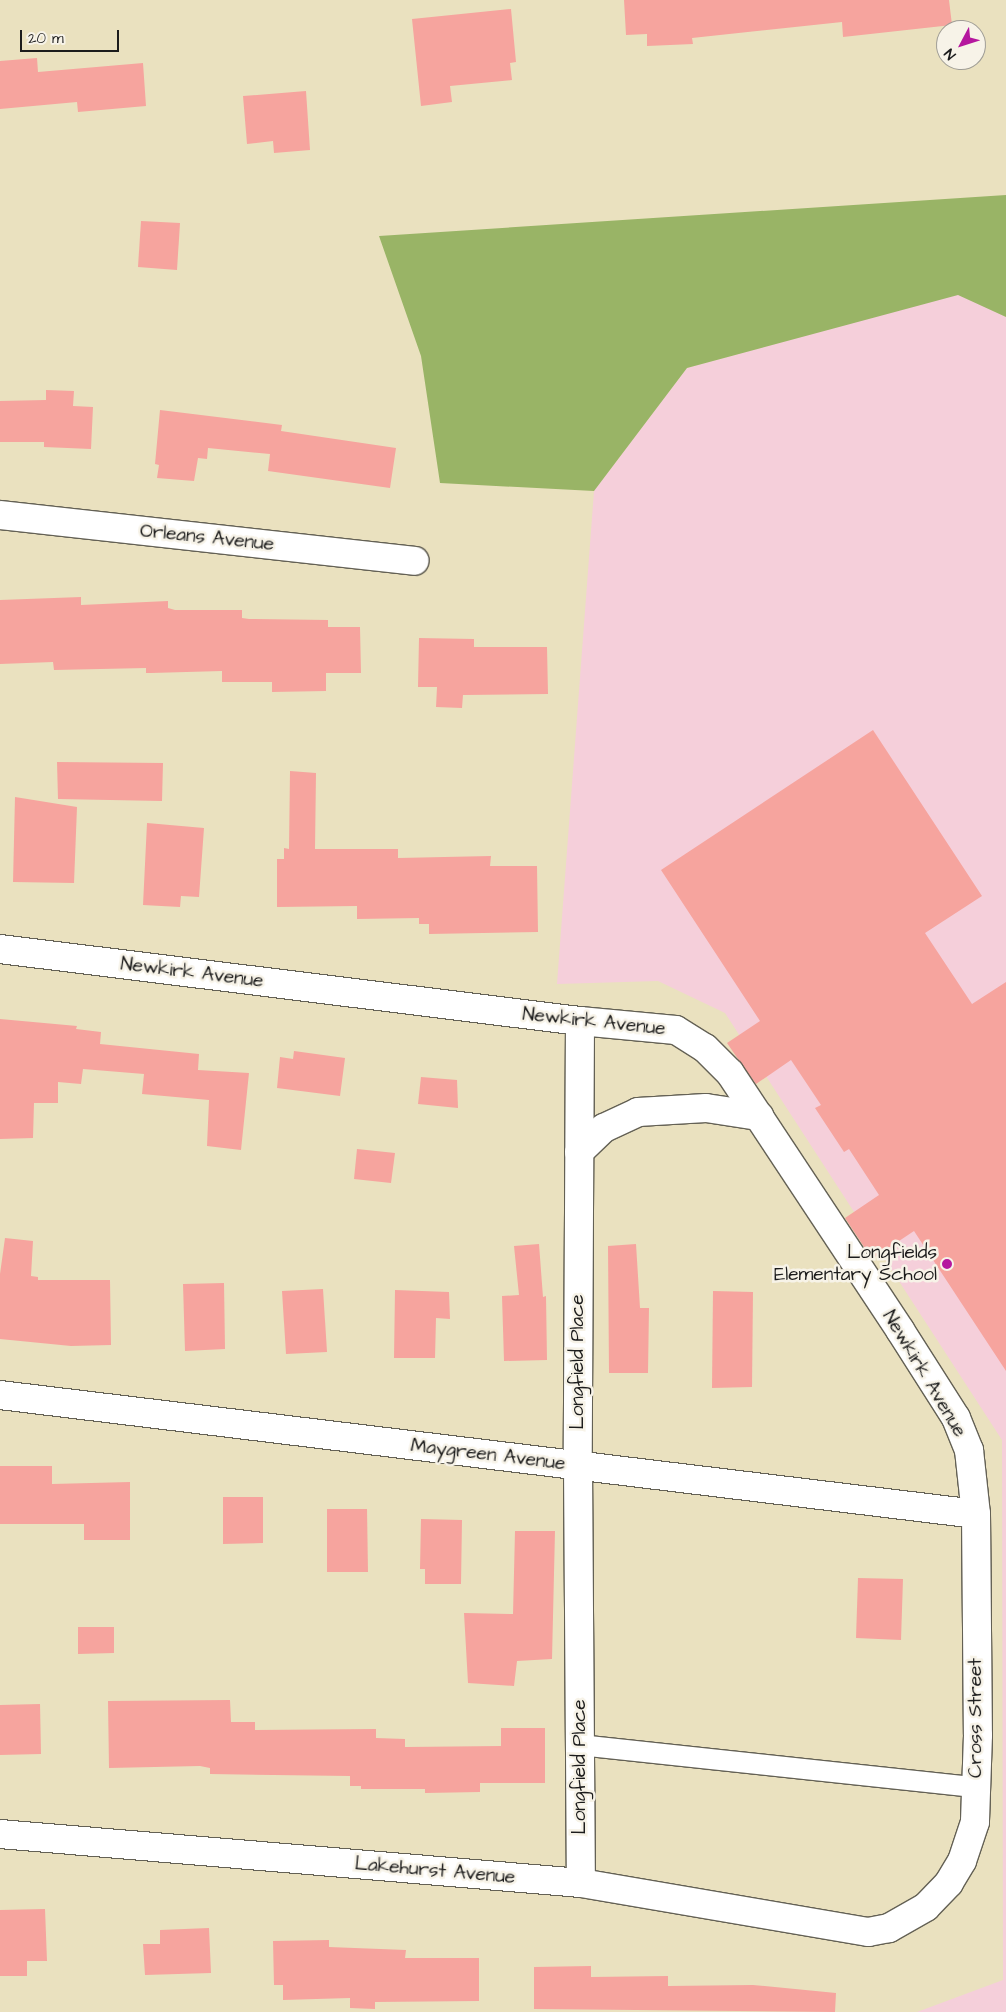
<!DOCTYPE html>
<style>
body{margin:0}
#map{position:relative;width:1006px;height:2012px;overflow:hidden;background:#eae1bf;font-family:"Architects Daughter",sans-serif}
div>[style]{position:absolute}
.built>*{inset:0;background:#f5cfda}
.forest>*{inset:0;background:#99b466}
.building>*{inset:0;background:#f6a49e}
.roads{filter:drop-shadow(1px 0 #646155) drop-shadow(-1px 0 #646155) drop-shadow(0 1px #646155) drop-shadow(0 -1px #646155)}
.service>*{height:20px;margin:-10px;padding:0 10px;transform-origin:10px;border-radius:10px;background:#fff}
.minor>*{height:28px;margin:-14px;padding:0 14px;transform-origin:14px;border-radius:14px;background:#fff}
.dots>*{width:14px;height:14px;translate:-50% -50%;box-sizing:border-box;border:2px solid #f7f3e8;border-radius:50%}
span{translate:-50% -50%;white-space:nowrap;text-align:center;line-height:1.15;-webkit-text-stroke:5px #f7f3e8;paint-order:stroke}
.street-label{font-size:19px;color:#1c1c1c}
.poi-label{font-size:19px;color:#1c1c1c}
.right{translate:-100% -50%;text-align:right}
.north{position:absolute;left:936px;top:20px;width:50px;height:50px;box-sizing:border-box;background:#f7f3e8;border:1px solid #9f9d96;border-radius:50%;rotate:230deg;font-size:14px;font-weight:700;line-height:20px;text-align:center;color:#1c1c1c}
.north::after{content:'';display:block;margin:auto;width:18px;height:22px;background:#b5179e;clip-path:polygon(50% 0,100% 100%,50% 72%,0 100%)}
.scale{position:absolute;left:20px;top:30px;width:99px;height:22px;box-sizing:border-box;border:2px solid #1c1c1c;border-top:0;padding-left:6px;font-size:15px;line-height:18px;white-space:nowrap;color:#1c1c1c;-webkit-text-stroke:4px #f7f3e8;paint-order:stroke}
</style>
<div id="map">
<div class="built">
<i style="clip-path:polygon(958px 294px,1006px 317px,1006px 2012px,917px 2012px,1003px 1980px,1002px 1440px,725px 1013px,658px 981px,557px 984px,594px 491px,687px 368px)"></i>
</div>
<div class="forest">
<i style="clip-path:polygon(1006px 195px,1006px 317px,958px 295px,687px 368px,594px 491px,440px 483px,421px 356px,379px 236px)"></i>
</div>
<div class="building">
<i style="clip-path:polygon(624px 0,949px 0,952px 25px,843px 37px,842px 22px,692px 38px,693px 44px,647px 46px,647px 34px,626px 35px)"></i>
<i style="clip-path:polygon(511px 9px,516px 62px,510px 63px,512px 80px,450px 86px,452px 102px,421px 106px,412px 19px)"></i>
<i style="clip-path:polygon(37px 58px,38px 72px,143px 63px,146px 106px,78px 112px,77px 102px,0 109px,0 61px)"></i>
<i style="clip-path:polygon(306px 91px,310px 150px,274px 153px,273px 141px,247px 144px,243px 96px)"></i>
<i style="clip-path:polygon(141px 221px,180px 223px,177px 270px,138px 267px)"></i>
<i style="clip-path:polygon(46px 390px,74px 391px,73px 406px,93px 407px,91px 449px,44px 447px,44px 442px,0 442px,0 401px,46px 400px)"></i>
<i style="clip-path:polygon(160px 410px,282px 425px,281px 431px,396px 448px,390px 488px,268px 471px,270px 454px,208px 448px,207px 459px,198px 458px,194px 481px,157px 478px,159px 465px,155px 464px)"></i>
<i style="clip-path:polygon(81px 597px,81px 605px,168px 601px,168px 608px,175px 610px,242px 610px,242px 618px,249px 619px,328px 620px,328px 627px,360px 627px,361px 673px,326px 673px,326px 691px,272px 692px,272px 682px,222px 682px,222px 671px,151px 673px,146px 673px,146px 668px,54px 670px,53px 662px,0 664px,0 600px)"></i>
<i style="clip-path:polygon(419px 638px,474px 639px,474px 647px,547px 647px,548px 694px,463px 695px,462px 708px,436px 707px,437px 687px,418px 687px)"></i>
<i style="clip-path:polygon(873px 730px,982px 896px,925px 933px,972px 1004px,1006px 982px,1006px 1371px,914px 1231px,872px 1259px,845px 1218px,879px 1195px,849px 1149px,844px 1152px,815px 1108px,821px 1105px,791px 1060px,756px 1084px,738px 1059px,727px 1043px,760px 1021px,661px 870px)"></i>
<i style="clip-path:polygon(57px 762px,163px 763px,162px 801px,58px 799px)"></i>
<i style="clip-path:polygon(290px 771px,316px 773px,315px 849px,398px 849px,398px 858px,491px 856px,490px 866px,537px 866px,538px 932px,429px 934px,429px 924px,419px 924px,419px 918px,357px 919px,357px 906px,277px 907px,277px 859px,284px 859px,284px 848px,289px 849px)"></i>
<i style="clip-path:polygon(15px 797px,77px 807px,74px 883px,13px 882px)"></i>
<i style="clip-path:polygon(147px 823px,204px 828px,199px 897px,181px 896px,180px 907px,143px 905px)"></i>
<i style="clip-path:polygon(0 1019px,77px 1026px,76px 1029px,101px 1032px,100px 1044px,199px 1054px,198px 1070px,249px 1073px,241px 1150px,207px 1146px,209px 1100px,142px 1094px,144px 1074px,83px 1069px,81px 1084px,58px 1082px,58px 1103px,34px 1103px,33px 1138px,0 1139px)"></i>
<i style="clip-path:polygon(294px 1051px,345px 1058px,340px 1096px,277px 1088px,280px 1057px,293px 1059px)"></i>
<i style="clip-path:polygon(421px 1077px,457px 1080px,458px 1108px,418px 1104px)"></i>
<i style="clip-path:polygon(357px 1149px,395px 1153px,391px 1183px,354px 1179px)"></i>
<i style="clip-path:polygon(5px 1238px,33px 1241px,31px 1276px,38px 1277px,38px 1280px,110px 1280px,111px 1345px,71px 1346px,0 1339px,0 1274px)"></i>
<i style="clip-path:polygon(539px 1244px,543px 1297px,546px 1296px,547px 1360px,504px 1361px,502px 1296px,519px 1295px,514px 1246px)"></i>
<i style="clip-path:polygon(636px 1244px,640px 1308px,649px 1308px,648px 1373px,609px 1373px,608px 1246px)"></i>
<i style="clip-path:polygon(224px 1283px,225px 1349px,185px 1351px,183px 1284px)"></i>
<i style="clip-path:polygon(323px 1289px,327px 1352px,286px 1354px,282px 1291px)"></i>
<i style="clip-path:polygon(395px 1290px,449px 1292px,450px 1319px,436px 1318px,435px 1358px,394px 1358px)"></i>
<i style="clip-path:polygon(713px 1291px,753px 1292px,752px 1387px,712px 1388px)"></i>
<i style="clip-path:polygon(0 1466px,52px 1466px,52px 1484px,130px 1482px,130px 1540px,84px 1540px,84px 1524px,0 1524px)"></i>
<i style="clip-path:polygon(223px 1497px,263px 1497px,263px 1543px,223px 1544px)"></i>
<i style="clip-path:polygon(327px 1509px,367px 1509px,368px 1572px,327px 1572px)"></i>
<i style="clip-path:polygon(421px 1519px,462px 1520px,461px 1584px,425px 1584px,425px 1569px,420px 1569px)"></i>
<i style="clip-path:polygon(515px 1531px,555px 1531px,552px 1659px,517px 1661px,514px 1686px,468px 1683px,464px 1613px,513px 1614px)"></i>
<i style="clip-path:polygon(858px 1578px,903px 1579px,901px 1640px,856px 1638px)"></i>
<i style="clip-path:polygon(78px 1627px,114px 1627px,114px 1653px,78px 1654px)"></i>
<i style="clip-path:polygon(230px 1700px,231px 1722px,255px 1722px,255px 1730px,376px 1729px,376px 1738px,405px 1739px,405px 1747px,501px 1746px,501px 1728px,545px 1728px,545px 1783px,480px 1783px,480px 1792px,425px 1793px,425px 1789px,361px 1789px,361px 1786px,350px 1786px,350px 1776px,210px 1774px,210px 1768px,200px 1766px,109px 1768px,108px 1701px)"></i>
<i style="clip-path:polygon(40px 1704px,41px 1754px,0 1755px,0 1705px)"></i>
<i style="clip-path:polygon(45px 1909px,47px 1961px,27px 1961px,27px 1976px,0 1976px,0 1910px)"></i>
<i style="clip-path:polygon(209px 1928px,211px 1973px,145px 1975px,143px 1944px,160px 1944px,160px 1930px)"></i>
<i style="clip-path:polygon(329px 1940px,329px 1947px,406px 1950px,405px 1958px,479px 1958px,479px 2001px,375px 2002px,375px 2009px,350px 2008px,350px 1998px,283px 2000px,283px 1985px,274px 1985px,273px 1941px)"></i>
<i style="clip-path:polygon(591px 1966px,591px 1977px,668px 1976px,668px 1986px,753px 1985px,836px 1993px,835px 2012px,534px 2009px,534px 1967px)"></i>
</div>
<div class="roads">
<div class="service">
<i style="left:580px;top:1745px;width:398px;rotate:6.1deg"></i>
</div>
<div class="minor">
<i style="left:0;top:515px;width:417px;rotate:6.3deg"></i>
<i style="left:0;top:949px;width:584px;rotate:7.08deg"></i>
<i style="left:580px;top:1021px;width:96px;rotate:5.4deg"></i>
<i style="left:676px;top:1030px;width:34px;rotate:32deg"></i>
<i style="left:705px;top:1048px;width:35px;rotate:45deg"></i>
<i style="left:730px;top:1073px;width:308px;rotate:56.5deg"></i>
<i style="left:900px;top:1330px;width:104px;rotate:57.5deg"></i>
<i style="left:956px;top:1418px;width:35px;rotate:68deg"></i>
<i style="left:969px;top:1450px;width:64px;rotate:83.8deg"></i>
<i style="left:976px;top:1514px;width:221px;rotate:89.5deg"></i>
<i style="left:978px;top:1735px;width:87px;rotate:92deg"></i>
<i style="left:975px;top:1822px;width:41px;rotate:108.4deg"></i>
<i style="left:962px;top:1861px;width:26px;rotate:121deg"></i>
<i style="left:949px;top:1883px;width:33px;rotate:134deg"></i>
<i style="left:926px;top:1907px;width:43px;rotate:150.4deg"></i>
<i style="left:889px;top:1928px;width:21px;rotate:169deg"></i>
<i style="left:868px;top:1932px;width:291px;rotate:-170.3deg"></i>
<i style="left:581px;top:1883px;width:583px;rotate:-175.18deg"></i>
<i style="left:580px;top:1021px;width:446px;rotate:90.3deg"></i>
<i style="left:578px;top:1467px;width:416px;rotate:89.6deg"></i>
<i style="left:579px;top:1152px;width:35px;rotate:-44deg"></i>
<i style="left:604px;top:1128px;width:38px;rotate:-25deg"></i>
<i style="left:638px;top:1112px;width:68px;rotate:-3.4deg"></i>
<i style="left:706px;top:1108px;width:54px;rotate:8.6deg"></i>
<i style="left:0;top:1395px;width:983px;rotate:6.95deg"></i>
</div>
</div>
<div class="dots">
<i style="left:947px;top:1264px;background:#b5179e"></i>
</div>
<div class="street-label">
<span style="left:207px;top:538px;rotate:6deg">Orleans Avenue</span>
<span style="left:192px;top:973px;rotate:7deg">Newkirk Avenue</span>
<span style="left:594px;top:1022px;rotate:6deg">Newkirk Avenue</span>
<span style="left:578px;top:1362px;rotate:-90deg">Longfield Place</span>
<span style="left:924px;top:1374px;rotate:59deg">Newkirk Avenue</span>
<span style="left:488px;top:1455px;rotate:7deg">Maygreen Avenue</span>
<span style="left:976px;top:1718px;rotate:-90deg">Cross Street</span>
<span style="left:580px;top:1767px;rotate:-90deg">Longfield Place</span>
<span style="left:435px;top:1871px;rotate:5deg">Lakehurst Avenue</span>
</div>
<div class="poi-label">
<span class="right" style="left:937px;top:1264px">Longfields<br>Elementary School</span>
</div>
<div class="north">N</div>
<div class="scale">20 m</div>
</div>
